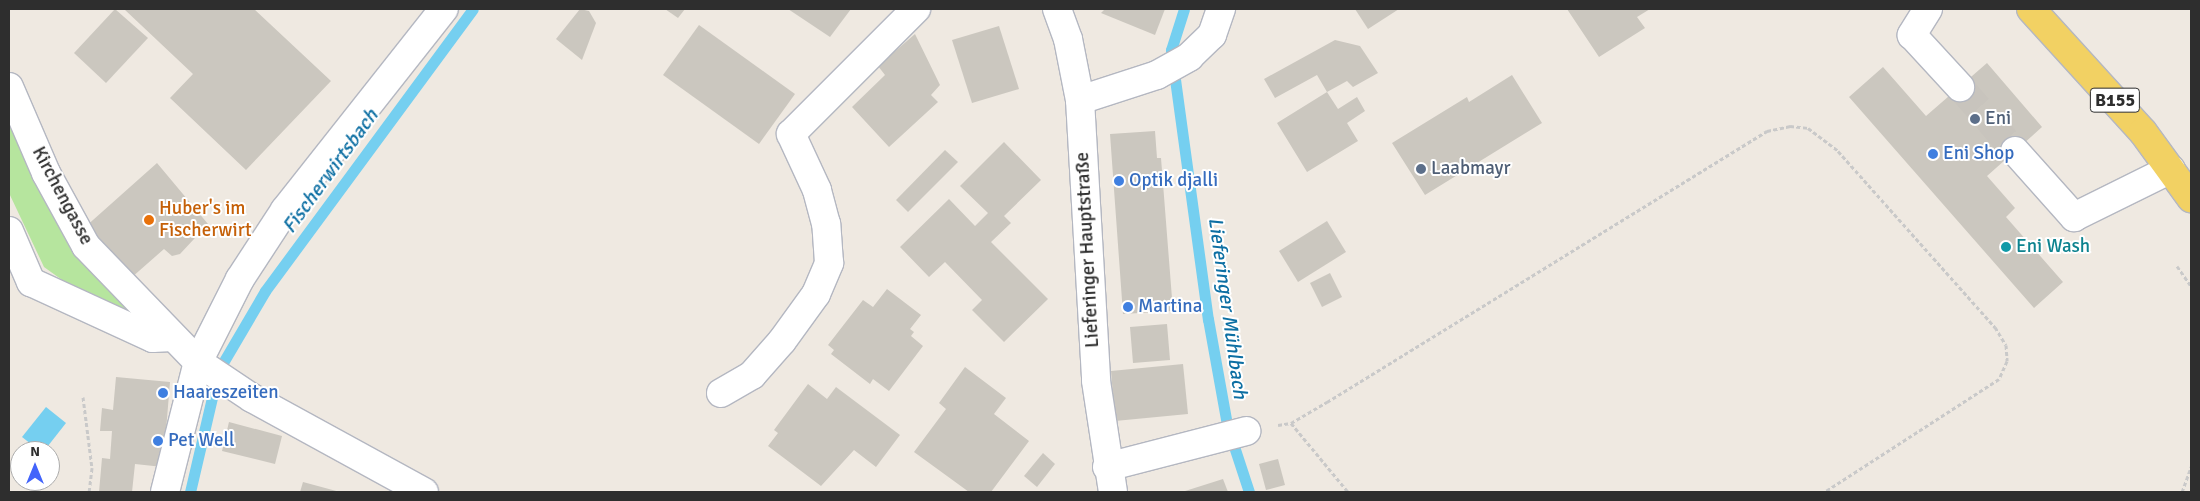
<!DOCTYPE html>
<meta charset="utf-8">
<style>
body{margin:0}
#map{position:relative;width:2200px;height:501px;overflow:hidden;background:#efe9e1;font-family:Signika,sans-serif}
div>[style]{position:absolute}
.green>*{inset:0;background:#b6e59e}
.water>*{inset:0;background:#75cff0}
.stream>*{height:11px;margin:-5.5px;padding:0 5.5px;transform-origin:5.5px;border-radius:5.5px;background:#75cff0}
.building>*{inset:0;background:#cbc7bf}
.minor-tunnel>*{height:28px;margin-top:-14px;transform-origin:0;background:repeating-linear-gradient(90deg,#c8c4bd 0 28px,transparent 0 42px)}
.path>*{height:3px;margin-top:-1.5px;transform-origin:0;background:repeating-linear-gradient(90deg,#c9c9c9 0 4px,transparent 0 6.5px)}
.roads{filter:drop-shadow(1px 0 #b4b7c1) drop-shadow(-1px 0 #b4b7c1) drop-shadow(0 1px #b4b7c1) drop-shadow(0 -1px #b4b7c1)}
.minor>*{height:28px;margin:-14px;padding:0 14px;transform-origin:14px;border-radius:14px;background:#fff}
.major>*{height:28px;margin:-14px;padding:0 14px;transform-origin:14px;border-radius:14px;background:#f2d163}
.dots>*{width:14px;height:14px;translate:-50% -50%;box-sizing:border-box;border:2px solid #fff;border-radius:50%}
span{translate:-50% -50%;white-space:nowrap;text-align:center;line-height:1.15;-webkit-text-stroke:4px #fff;paint-order:stroke}
.shield-label span{padding:1px 4px;background:#fff;border:1px solid;border-radius:4px;-webkit-text-stroke-width:0}
.shield-label{font-size:18px;color:#2e2e2e;font-weight:700}
.service-label{font-size:19px;color:#4e5e75}
.left{translate:0 -50%;text-align:left}
.shop-label{font-size:19px;color:#366cbe}
.street-label{font-size:19px;color:#2e2e2e}
.food-label{font-size:19px;color:#c56008}
.culture-label{font-size:19px;color:#0d838f}
.water-label{font-size:20px;color:#0d6fa3;font-style:italic}
.frame{position:absolute;inset:0;border:10px solid #2e2e2e;pointer-events:none}
.north{position:absolute;left:10px;top:441px;width:50px;height:50px;box-sizing:border-box;background:#fff;border:1px solid #ababab;border-radius:50%;rotate:0deg;font-size:14px;font-weight:700;line-height:20px;text-align:center;color:#2e2e2e}
.north::after{content:'';display:block;margin:auto;width:18px;height:22px;background:#4264fb;clip-path:polygon(50% 0,100% 100%,50% 72%,0 100%)}
</style>
<div id="map">
<div class="green">
<i style="clip-path:polygon(9px 117px,92px 271px,140px 322px,90px 300px,44px 267px,9px 193px)"></i>
</div>
<div class="water">
<i style="clip-path:polygon(46px 407px,66px 423px,44px 451px,40px 451px,22px 437px)"></i>
</div>
<div class="stream">
<i style="left:1184px;top:9px;width:43px;rotate:107.6deg"></i>
<i style="left:1171px;top:50px;width:272px;rotate:82.2deg"></i>
<i style="left:1208px;top:319px;width:108px;rotate:79.8deg"></i>
<i style="left:1227px;top:425px;width:71px;rotate:71.8deg"></i>
<i style="left:224px;top:361px;width:81px;rotate:-59.6deg"></i>
<i style="left:265px;top:291px;width:350px;rotate:-53.6deg"></i>
<i style="left:190px;top:492px;width:102px;rotate:-76.9deg"></i>
</div>
<div class="building">
<i style="clip-path:polygon(115px 9px,148px 38px,106px 83px,74px 53px)"></i>
<i style="clip-path:polygon(124px 9px,254px 9px,331px 81px,246px 170px,170px 98px,193px 74px)"></i>
<i style="clip-path:polygon(580px 9px,589px 11px,596px 23px,582px 60px,556px 39px)"></i>
<i style="clip-path:polygon(665px 9px,685px 9px,678px 18px)"></i>
<i style="clip-path:polygon(788px 9px,851px 9px,830px 37px)"></i>
<i style="clip-path:polygon(1105px 9px,1165px 9px,1155px 35px,1101px 13px)"></i>
<i style="clip-path:polygon(1355px 9px,1399px 9px,1368px 29px)"></i>
<i style="clip-path:polygon(1567px 9px,1650px 9px,1637px 17px,1645px 28px,1599px 57px)"></i>
<i style="clip-path:polygon(699px 25px,795px 94px,759px 144px,663px 75px)"></i>
<i style="clip-path:polygon(999px 26px,1019px 89px,972px 103px,952px 40px)"></i>
<i style="clip-path:polygon(915px 34px,940px 85px,931px 95px,938px 102px,889px 147px,852px 107px,885px 75px,878px 66px)"></i>
<i style="clip-path:polygon(1335px 40px,1360px 46px,1378px 73px,1353px 87px,1347px 81px,1327px 92px,1317px 75px,1275px 98px,1264px 79px)"></i>
<i style="clip-path:polygon(1987px 63px,2042px 127px,1987px 176px,2015px 208px,2006px 217px,2063px 282px,2034px 308px,1849px 97px,1883px 67px,1926px 116px)"></i>
<i style="clip-path:polygon(1512px 75px,1542px 123px,1425px 195px,1392px 143px,1467px 97px,1469px 102px)"></i>
<i style="clip-path:polygon(1327px 92px,1338px 109px,1357px 97px,1365px 111px,1347px 123px,1358px 141px,1307px 172px,1277px 123px)"></i>
<i style="clip-path:polygon(1155px 131px,1157px 158px,1161px 158px,1173px 311px,1123px 314px,1110px 134px)"></i>
<i style="clip-path:polygon(1004px 142px,1041px 180px,1004px 216px,1011px 223px,991px 242px,1048px 299px,1004px 342px,972px 310px,982px 300px,945px 262px,929px 277px,900px 247px,949px 199px,975px 226px,988px 213px,960px 186px)"></i>
<i style="clip-path:polygon(945px 150px,958px 162px,908px 212px,896px 200px)"></i>
<i style="clip-path:polygon(157px 163px,208px 224px,180px 254px,172px 256px,164px 249px,131px 278px,84px 228px)"></i>
<i style="clip-path:polygon(1327px 221px,1346px 252px,1298px 282px,1279px 251px)"></i>
<i style="clip-path:polygon(1330px 273px,1342px 297px,1322px 307px,1310px 283px)"></i>
<i style="clip-path:polygon(887px 289px,921px 315px,910px 329px,914px 332px,911px 336px,923px 346px,889px 391px,873px 379px,870px 384px,831px 354px,834px 350px,828px 345px,863px 300px,873px 307px)"></i>
<i style="clip-path:polygon(1167px 324px,1170px 360px,1133px 363px,1130px 327px)"></i>
<i style="clip-path:polygon(1183px 364px,1188px 414px,1115px 421px,1111px 371px)"></i>
<i style="clip-path:polygon(965px 367px,1006px 398px,994px 414px,1029px 441px,991px 492px,969px 492px,914px 452px,946px 409px,939px 403px)"></i>
<i style="clip-path:polygon(116px 377px,170px 382px,163px 467px,135px 464px,132px 492px,99px 492px,102px 458px,110px 459px,112px 431px,100px 431px,102px 408px,113px 410px)"></i>
<i style="clip-path:polygon(808px 384px,827px 399px,836px 387px,900px 435px,876px 467px,854px 450px,821px 486px,768px 446px,778px 433px,774px 430px)"></i>
<i style="clip-path:polygon(229px 422px,282px 436px,275px 464px,222px 451px)"></i>
<i style="clip-path:polygon(1043px 453px,1055px 464px,1037px 487px,1024px 476px)"></i>
<i style="clip-path:polygon(1278px 459px,1285px 485px,1266px 490px,1259px 464px)"></i>
<i style="clip-path:polygon(1223px 479px,1228px 492px,1182px 492px)"></i>
<i style="clip-path:polygon(303px 482px,340px 492px,300px 492px)"></i>
</div>
<div class="minor-tunnel">
<i style="left:1960px;top:87px;width:84px;rotate:49.3deg"></i>
</div>
<div class="path">
<i style="left:2177px;top:266px;width:24px;rotate:55deg"></i>
<i style="left:83px;top:397px;width:72px;rotate:82.8deg"></i>
<i style="left:92px;top:468px;width:24px;rotate:97deg"></i>
<i style="left:1291px;top:423px;width:89px;rotate:50.4deg"></i>
<i style="left:1278px;top:425px;width:13px;rotate:-9deg"></i>
<i style="left:1291px;top:423px;width:42px;rotate:-30.3deg"></i>
<i style="left:1327px;top:402px;width:517px;rotate:-31.63deg"></i>
<i style="left:1767px;top:131px;width:24px;rotate:-12deg"></i>
<i style="left:1790px;top:126px;width:18px;rotate:6deg"></i>
<i style="left:1808px;top:128px;width:38px;rotate:37deg"></i>
<i style="left:1838px;top:151px;width:236px;rotate:48.3deg"></i>
<i style="left:1995px;top:327px;width:21px;rotate:59deg"></i>
<i style="left:2006px;top:345px;width:16px;rotate:86deg"></i>
<i style="left:2007px;top:361px;width:20px;rotate:114deg"></i>
<i style="left:1999px;top:379px;width:208px;rotate:147.1deg"></i>
<i style="left:2182px;top:492px;width:27px;rotate:-70deg"></i>
</div>
<div class="roads">
<div class="minor">
<i style="left:1057px;top:9px;width:32px;rotate:70deg"></i>
<i style="left:1068px;top:39px;width:62px;rotate:78.9deg"></i>
<i style="left:1080px;top:100px;width:281px;rotate:86.7deg"></i>
<i style="left:1096px;top:381px;width:112px;rotate:81.3deg"></i>
<i style="left:1928px;top:9px;width:31px;rotate:122deg"></i>
<i style="left:1912px;top:35px;width:71px;rotate:47.3deg"></i>
<i style="left:9px;top:87px;width:94px;rotate:66.7deg"></i>
<i style="left:46px;top:173px;width:83px;rotate:61.3deg"></i>
<i style="left:86px;top:246px;width:161px;rotate:46deg"></i>
<i style="left:198px;top:362px;width:65px;rotate:33.7deg"></i>
<i style="left:252px;top:398px;width:196px;rotate:28.7deg"></i>
<i style="left:1080px;top:100px;width:81px;rotate:-18deg"></i>
<i style="left:1157px;top:75px;width:37px;rotate:-29deg"></i>
<i style="left:1189px;top:57px;width:32px;rotate:-44deg"></i>
<i style="left:1212px;top:35px;width:28px;rotate:-71deg"></i>
<i style="left:2015px;top:151px;width:89px;rotate:48.2deg"></i>
<i style="left:2074px;top:217px;width:108px;rotate:-26.3deg"></i>
<i style="left:9px;top:231px;width:56px;rotate:66.7deg"></i>
<i style="left:31px;top:282px;width:134px;rotate:24.7deg"></i>
<i style="left:153px;top:338px;width:19px;rotate:-3deg"></i>
<i style="left:721px;top:393px;width:36px;rotate:-30deg"></i>
<i style="left:752px;top:375px;width:45px;rotate:-48.6deg"></i>
<i style="left:782px;top:341px;width:58px;rotate:-54.1deg"></i>
<i style="left:816px;top:294px;width:34px;rotate:-67deg"></i>
<i style="left:829px;top:263px;width:39px;rotate:-94deg"></i>
<i style="left:826px;top:224px;width:35px;rotate:-105deg"></i>
<i style="left:817px;top:190px;width:62px;rotate:-114.9deg"></i>
<i style="left:791px;top:134px;width:177px;rotate:-45deg"></i>
<i style="left:1107px;top:467px;width:144px;rotate:-14.5deg"></i>
<i style="left:165px;top:492px;width:134px;rotate:-75.8deg"></i>
<i style="left:198px;top:362px;width:93px;rotate:-63.2deg"></i>
<i style="left:240px;top:279px;width:82px;rotate:-56.9deg"></i>
<i style="left:285px;top:210px;width:256px;rotate:-51.7deg"></i>
</div>
<div class="major">
<i style="left:2031px;top:9px;width:166px;rotate:47.7deg"></i>
<i style="left:2143px;top:132px;width:82px;rotate:54deg"></i>
</div>
</div>
<div class="dots">
<i style="left:1975px;top:119px;background:#5c6f8a"></i>
<i style="left:1933px;top:154px;background:#3f7fe0"></i>
<i style="left:1421px;top:169px;background:#5c6f8a"></i>
<i style="left:1119px;top:181px;background:#3f7fe0"></i>
<i style="left:149px;top:220px;background:#e8710a"></i>
<i style="left:2006px;top:247px;background:#0f9aa8"></i>
<i style="left:1128px;top:307px;background:#3f7fe0"></i>
<i style="left:163px;top:393px;background:#3f7fe0"></i>
<i style="left:158px;top:441px;background:#3f7fe0"></i>
</div>
<div class="shield-label">
<span style="left:2115px;top:100px">B155</span>
</div>
<div class="service-label">
<span class="left" style="left:1985px;top:119px">Eni</span>
<span class="left" style="left:1431px;top:169px">Laabmayr</span>
</div>
<div class="shop-label">
<span class="left" style="left:1943px;top:154px">Eni Shop</span>
<span class="left" style="left:1129px;top:181px">Optik djalli</span>
<span class="left" style="left:1138px;top:307px">Martina</span>
<span class="left" style="left:173px;top:393px">Haareszeiten</span>
<span class="left" style="left:168px;top:441px">Pet Well</span>
</div>
<div class="street-label">
<span style="left:62px;top:196px;rotate:62deg">Kirchengasse</span>
<span style="left:1088px;top:250px;rotate:-93deg">Lieferinger Hauptstraße</span>
</div>
<div class="food-label">
<span class="left" style="left:159px;top:220px">Huber's im<br>Fischerwirt</span>
</div>
<div class="culture-label">
<span class="left" style="left:2016px;top:247px">Eni Wash</span>
</div>
<div class="water-label">
<span style="left:330px;top:171px;rotate:-54deg">Fischerwirtsbach</span>
<span style="left:1228px;top:308px;rotate:82deg">Lieferinger Mühlbach</span>
</div>
<div class="frame"></div>
<div class="north">N</div>
</div>
